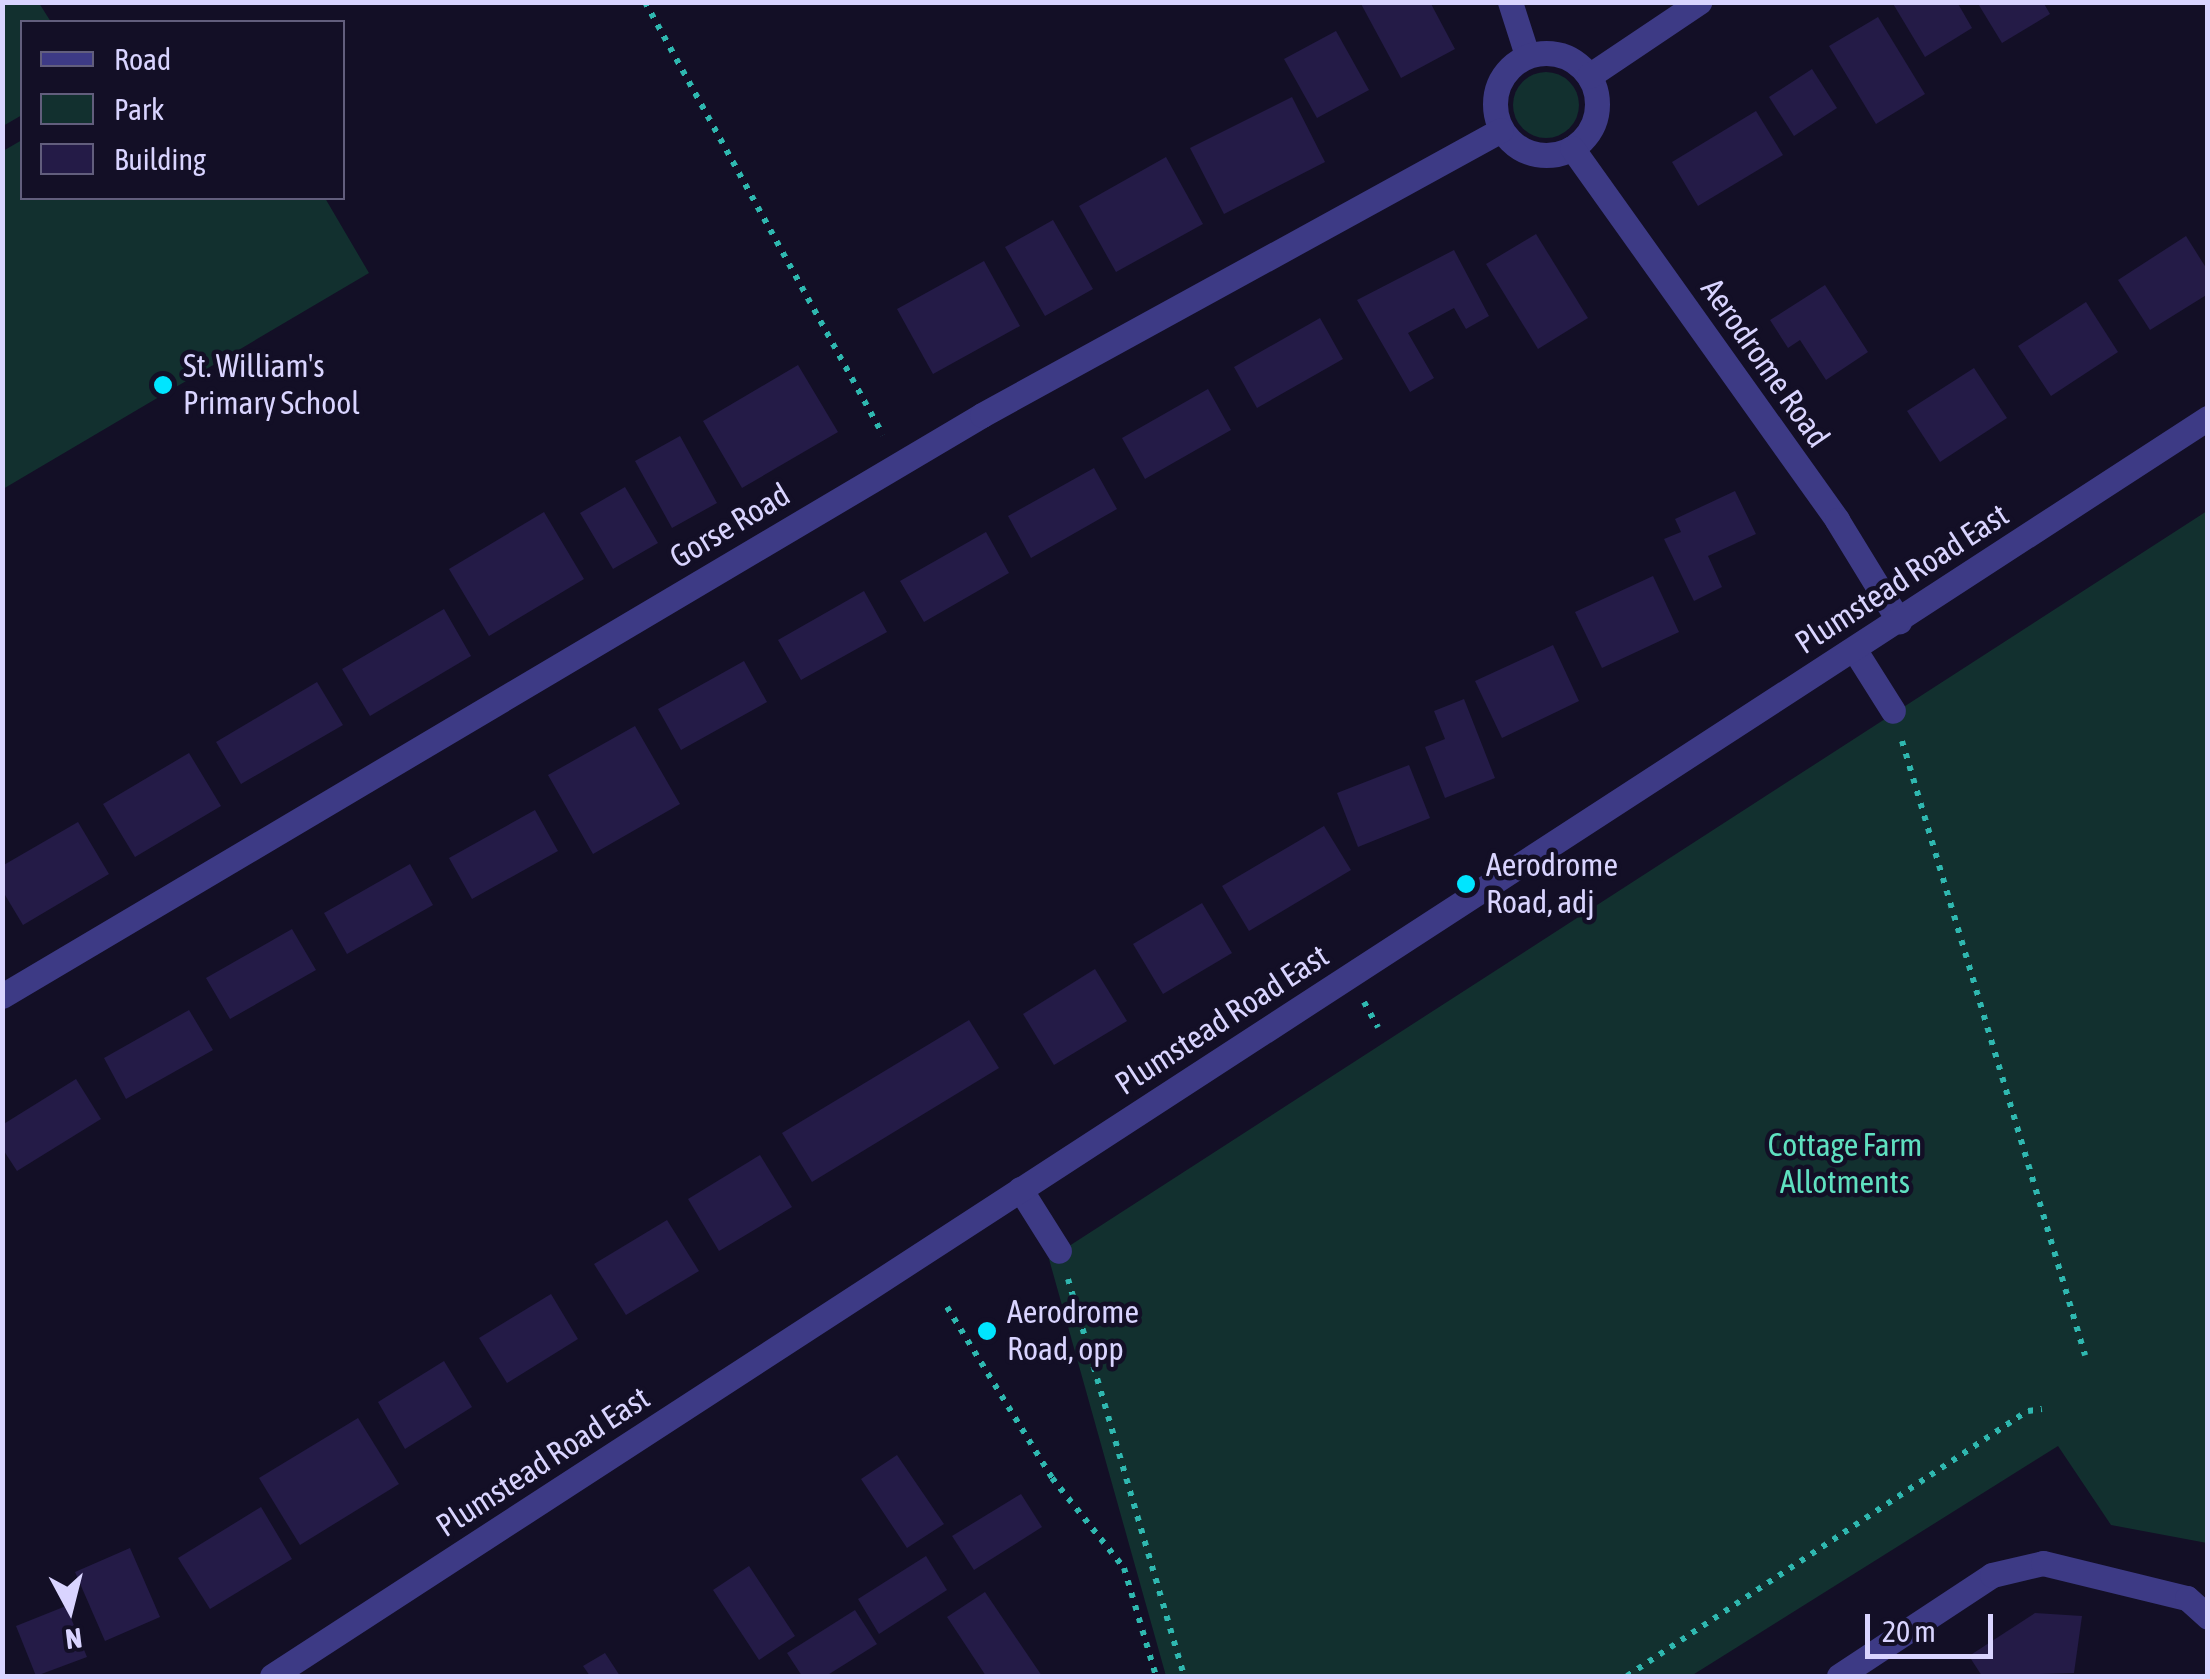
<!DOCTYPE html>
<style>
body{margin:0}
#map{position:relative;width:2210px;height:1679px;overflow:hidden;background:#130f26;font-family:"Asap Condensed",sans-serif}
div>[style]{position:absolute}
.green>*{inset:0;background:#12302f}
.round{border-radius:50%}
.building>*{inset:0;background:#241b47}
.path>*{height:6px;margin-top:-3px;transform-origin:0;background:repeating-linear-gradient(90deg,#2fb8b0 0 5px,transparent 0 13px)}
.minor>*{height:25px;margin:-12.5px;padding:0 12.5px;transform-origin:12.5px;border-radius:12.5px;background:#3d3a85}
.minor>.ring{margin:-12.5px;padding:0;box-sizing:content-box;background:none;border:25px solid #3d3a85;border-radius:50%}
.dots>*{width:28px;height:28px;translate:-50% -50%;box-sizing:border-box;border:5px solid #130f26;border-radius:50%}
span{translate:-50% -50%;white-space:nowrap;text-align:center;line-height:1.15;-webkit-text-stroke:9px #130f26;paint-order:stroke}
.street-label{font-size:32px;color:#d9d4ff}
.poi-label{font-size:32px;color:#d9d4ff}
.left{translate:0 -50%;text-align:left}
.park-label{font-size:32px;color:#5fe0c0}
.frame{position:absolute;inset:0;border:5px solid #d9d4ff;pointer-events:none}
.legend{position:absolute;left:20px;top:20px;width:325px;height:180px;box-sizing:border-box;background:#130f26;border:2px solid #625e7d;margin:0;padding:12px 18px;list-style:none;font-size:30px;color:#d9d4ff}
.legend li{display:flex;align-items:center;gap:20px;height:50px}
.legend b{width:50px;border:2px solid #625e7d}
.north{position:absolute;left:20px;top:1559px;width:100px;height:100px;-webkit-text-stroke:8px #130f26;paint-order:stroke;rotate:173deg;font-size:28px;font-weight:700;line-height:40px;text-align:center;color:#d9d4ff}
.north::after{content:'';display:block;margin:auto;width:35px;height:45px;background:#d9d4ff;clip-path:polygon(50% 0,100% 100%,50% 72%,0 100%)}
.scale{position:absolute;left:1865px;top:1614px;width:128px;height:45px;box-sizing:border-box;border:5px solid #d9d4ff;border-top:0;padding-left:12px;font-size:30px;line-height:35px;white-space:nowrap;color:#d9d4ff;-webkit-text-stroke:8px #130f26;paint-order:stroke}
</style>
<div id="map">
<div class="green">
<i style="clip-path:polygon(2px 3px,39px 3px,51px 22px,22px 22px,22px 115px,3px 126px)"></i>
<i class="round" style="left:1513px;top:72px;width:66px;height:66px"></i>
<i style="clip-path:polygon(22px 140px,22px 198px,325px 198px,369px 273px,3px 489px,3px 151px)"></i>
<i style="clip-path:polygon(2207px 511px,2207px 1543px,2111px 1525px,2058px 1446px,1691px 1676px,1166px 1676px,1049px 1259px)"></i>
</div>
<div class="building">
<i style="clip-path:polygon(1360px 2px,1430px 2px,1455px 49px,1401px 78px)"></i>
<i style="clip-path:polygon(1892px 2px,1957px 2px,1972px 28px,1925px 57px)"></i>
<i style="clip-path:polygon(1977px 2px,2043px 2px,2050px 14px,2002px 43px)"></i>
<i style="clip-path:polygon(1878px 17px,1925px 94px,1876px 124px,1829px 46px)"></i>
<i style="clip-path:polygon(1336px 31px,1369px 90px,1317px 118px,1284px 59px)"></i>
<i style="clip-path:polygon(1812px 69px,1837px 108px,1794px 136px,1769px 97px)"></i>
<i style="clip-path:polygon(1292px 97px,1325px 162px,1224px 214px,1190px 148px)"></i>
<i style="clip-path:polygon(1756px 111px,1783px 155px,1698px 206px,1672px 162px)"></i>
<i style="clip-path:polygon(1166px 157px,1203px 224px,1116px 272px,1079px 206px)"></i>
<i style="clip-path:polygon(1053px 220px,1093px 289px,1045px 316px,1005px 247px)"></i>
<i style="clip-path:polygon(1536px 234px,1588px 318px,1538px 349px,1486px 264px)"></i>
<i style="clip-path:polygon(2186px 236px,2208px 271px,2208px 294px,2150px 330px,2118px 280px)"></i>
<i style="clip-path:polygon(1454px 250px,1489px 316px,1466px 329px,1454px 308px,1408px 333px,1434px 378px,1410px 392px,1357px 300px)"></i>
<i style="clip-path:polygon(984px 261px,1020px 326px,933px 374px,897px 309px)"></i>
<i style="clip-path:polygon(1825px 285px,1868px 352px,1826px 380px,1800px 340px,1788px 348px,1770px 320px)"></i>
<i style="clip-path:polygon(2086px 302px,2118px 352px,2051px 396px,2018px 346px)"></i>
<i style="clip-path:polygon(1320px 318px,1343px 359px,1257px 408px,1234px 367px)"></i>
<i style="clip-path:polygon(798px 365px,838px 432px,742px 488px,703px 421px)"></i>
<i style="clip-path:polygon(1974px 368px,2007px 418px,1940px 462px,1907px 411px)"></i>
<i style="clip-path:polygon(1208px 389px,1231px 430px,1145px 479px,1122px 438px)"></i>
<i style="clip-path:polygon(680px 436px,717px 503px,672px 528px,635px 461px)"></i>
<i style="clip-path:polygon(1094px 468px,1117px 509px,1031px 558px,1008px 516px)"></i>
<i style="clip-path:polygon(625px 487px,658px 543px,613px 569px,580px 513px)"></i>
<i style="clip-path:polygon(1735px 491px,1756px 534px,1708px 556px,1722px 587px,1694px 601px,1664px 539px,1681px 532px,1675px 519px)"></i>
<i style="clip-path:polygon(544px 512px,584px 579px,489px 636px,449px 569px)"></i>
<i style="clip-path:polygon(986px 532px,1009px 573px,924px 622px,900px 581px)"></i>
<i style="clip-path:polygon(1653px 576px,1679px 632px,1602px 668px,1575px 612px)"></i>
<i style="clip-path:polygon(864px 591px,887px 632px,801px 680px,778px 640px)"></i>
<i style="clip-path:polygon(444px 609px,471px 656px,370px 716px,342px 669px)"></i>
<i style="clip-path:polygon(1553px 645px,1579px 701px,1502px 738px,1475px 681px)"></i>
<i style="clip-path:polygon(744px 661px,767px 702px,681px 750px,658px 709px)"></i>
<i style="clip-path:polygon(317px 682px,343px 725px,241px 784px,216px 742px)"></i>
<i style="clip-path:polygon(1464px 699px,1495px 778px,1445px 798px,1425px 747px,1445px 739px,1434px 711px)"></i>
<i style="clip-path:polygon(635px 726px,680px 804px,593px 854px,548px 775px)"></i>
<i style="clip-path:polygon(189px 753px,221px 806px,135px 857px,103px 804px)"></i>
<i style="clip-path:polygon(1409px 765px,1430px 818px,1358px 847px,1337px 793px)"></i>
<i style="clip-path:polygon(535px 810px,558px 851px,472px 899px,449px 858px)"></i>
<i style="clip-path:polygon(78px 822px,109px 874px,23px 925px,2px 890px,2px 866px)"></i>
<i style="clip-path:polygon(1324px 826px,1351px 870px,1249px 931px,1222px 886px)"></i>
<i style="clip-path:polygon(410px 864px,433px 905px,347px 954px,324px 913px)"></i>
<i style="clip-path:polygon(1202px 903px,1232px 953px,1163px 994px,1133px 944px)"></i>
<i style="clip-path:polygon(292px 929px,316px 970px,230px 1019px,206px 978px)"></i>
<i style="clip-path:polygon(1095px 969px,1127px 1021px,1054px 1065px,1023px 1014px)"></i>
<i style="clip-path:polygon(189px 1010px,213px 1050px,126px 1099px,104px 1058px)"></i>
<i style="clip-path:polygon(969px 1020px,999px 1068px,812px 1182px,782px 1133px)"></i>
<i style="clip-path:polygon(76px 1079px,101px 1119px,17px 1171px,2px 1148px,2px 1125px)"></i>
<i style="clip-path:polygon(760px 1155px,792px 1207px,719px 1251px,688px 1199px)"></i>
<i style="clip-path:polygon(667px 1220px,699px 1271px,626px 1315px,594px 1264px)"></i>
<i style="clip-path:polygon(551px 1294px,578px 1339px,507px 1383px,479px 1338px)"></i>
<i style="clip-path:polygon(444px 1361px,472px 1407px,405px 1449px,378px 1402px)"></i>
<i style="clip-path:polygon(358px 1418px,399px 1484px,300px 1545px,259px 1478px)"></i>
<i style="clip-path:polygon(897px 1455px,944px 1524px,907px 1548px,861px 1479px)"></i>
<i style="clip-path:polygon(1021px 1494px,1042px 1527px,974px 1570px,952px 1536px)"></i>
<i style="clip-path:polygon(261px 1507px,292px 1559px,210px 1609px,178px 1558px)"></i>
<i style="clip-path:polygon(130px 1548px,160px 1617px,105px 1641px,75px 1572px)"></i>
<i style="clip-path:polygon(926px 1556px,947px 1590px,879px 1634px,858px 1599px)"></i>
<i style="clip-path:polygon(749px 1566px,795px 1636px,759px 1660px,713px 1590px)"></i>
<i style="clip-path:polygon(985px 1592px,1042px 1676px,986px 1676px,947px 1617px)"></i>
<i style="clip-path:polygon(66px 1606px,87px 1657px,36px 1676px,16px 1626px)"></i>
<i style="clip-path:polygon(855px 1610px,877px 1644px,826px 1676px,802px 1676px,787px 1653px)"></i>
<i style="clip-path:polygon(2035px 1613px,2082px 1616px,2074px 1673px,1982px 1676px,1969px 1656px)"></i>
<i style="clip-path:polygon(605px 1653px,620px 1676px,590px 1676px,583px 1666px)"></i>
</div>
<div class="path">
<i style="left:645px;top:2px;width:494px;rotate:61.2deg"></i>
<i style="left:1902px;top:741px;width:641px;rotate:73.4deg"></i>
<i style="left:1364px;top:1002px;width:29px;rotate:61deg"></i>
<i style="left:1068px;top:1279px;width:414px;rotate:73.7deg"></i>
<i style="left:947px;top:1307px;width:201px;rotate:58.4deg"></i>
<i style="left:1052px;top:1478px;width:115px;rotate:51.3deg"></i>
<i style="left:1124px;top:1568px;width:113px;rotate:73.5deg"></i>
<i style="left:1627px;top:1676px;width:481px;rotate:-33.5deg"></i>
<i style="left:2028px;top:1411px;width:14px;rotate:-8deg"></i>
</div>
<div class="minor">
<i style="left:1510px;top:2px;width:56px;rotate:72.2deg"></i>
<i class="ring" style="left:1495px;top:53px;width:77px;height:77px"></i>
<i style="left:1589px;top:76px;width:133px;rotate:-33.9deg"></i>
<i style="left:1572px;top:148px;width:457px;rotate:54.5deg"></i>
<i style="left:1837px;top:520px;width:119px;rotate:58.5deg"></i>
<i style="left:1854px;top:649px;width:73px;rotate:57.8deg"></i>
<i style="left:2px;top:996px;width:1139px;rotate:-30.66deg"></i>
<i style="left:982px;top:415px;width:592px;rotate:-28.77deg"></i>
<i style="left:1020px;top:1189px;width:73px;rotate:57.8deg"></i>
<i style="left:272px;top:1676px;width:2309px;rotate:-33.02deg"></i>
<i style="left:1839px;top:1676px;width:183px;rotate:-33.4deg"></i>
<i style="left:1992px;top:1575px;width:52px;rotate:-13.2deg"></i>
<i style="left:2043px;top:1563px;width:148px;rotate:13.7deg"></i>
<i style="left:2187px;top:1598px;width:28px;rotate:42deg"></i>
</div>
<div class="dots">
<i style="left:163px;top:385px;background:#00e5ff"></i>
<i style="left:1466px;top:884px;background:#00e5ff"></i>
<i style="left:987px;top:1331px;background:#00e5ff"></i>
</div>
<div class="street-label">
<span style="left:1765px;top:363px;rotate:55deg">Aerodrome Road</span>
<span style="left:730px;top:526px;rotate:-31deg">Gorse Road</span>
<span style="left:1902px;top:579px;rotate:-33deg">Plumstead Road East</span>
<span style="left:1222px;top:1020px;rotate:-33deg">Plumstead Road East</span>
<span style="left:543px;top:1462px;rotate:-33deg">Plumstead Road East</span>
</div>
<div class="poi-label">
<span class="left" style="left:183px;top:385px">St. William's<br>Primary School</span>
<span class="left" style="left:1486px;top:884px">Aerodrome<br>Road, adj</span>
<span class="left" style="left:1007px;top:1331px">Aerodrome<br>Road, opp</span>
</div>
<div class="park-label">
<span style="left:1845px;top:1164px">Cottage Farm<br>Allotments</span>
</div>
<div class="frame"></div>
<ul class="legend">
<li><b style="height:12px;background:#3d3a85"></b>Road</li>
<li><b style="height:28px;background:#12302f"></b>Park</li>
<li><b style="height:28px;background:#241b47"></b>Building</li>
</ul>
<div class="north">N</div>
<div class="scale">20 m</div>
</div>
